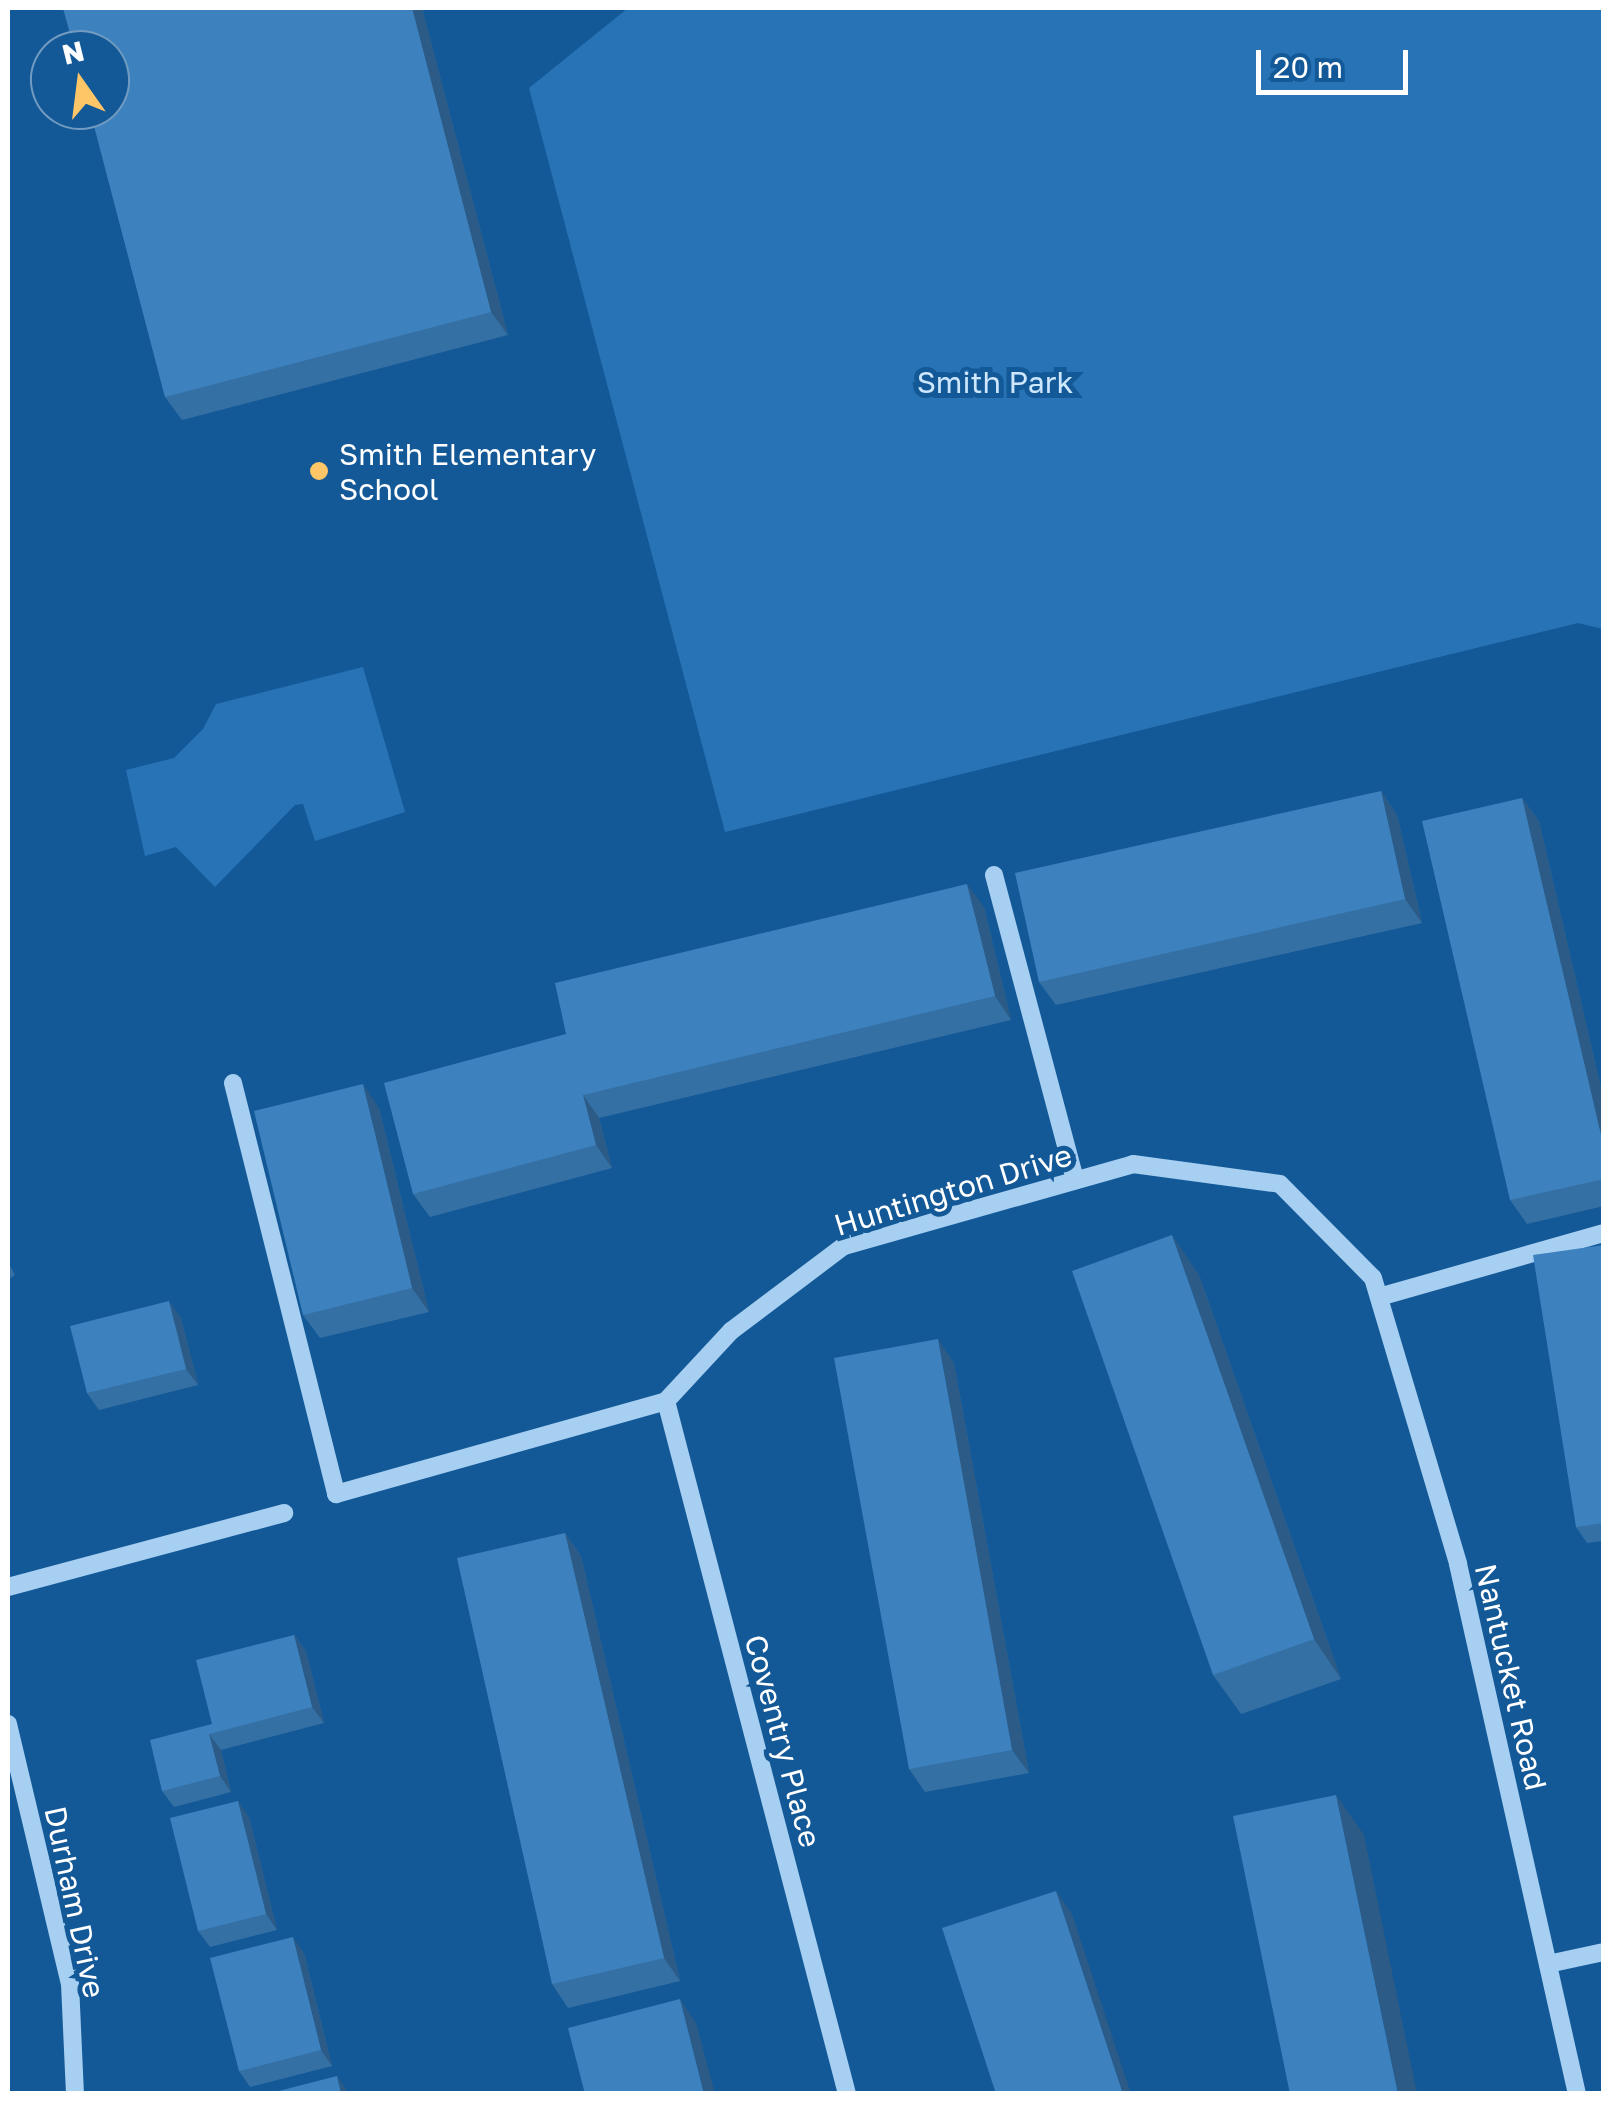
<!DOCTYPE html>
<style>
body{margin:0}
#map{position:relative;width:1611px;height:2101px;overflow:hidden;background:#145997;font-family:"Golos Text",sans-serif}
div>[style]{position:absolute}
.green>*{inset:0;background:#2773b6}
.minor>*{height:18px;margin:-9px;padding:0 9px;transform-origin:9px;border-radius:9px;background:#a6cff2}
.wall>*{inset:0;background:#3470a4}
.shaded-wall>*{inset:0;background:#2b5b86}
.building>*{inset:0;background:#3d82bf}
.dots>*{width:28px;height:28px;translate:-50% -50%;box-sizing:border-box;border:5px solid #145997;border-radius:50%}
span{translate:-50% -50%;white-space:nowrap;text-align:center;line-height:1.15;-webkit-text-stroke:10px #145997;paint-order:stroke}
.park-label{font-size:30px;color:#cee7fd}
.poi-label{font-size:30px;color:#fff}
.left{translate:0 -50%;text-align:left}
.street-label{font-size:30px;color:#fff}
.frame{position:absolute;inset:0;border:10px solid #fff;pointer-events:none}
.north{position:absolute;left:30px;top:30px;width:100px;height:100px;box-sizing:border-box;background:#145997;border:2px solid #729bc1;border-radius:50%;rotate:346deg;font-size:28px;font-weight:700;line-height:40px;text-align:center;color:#fff}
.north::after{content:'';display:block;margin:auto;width:35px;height:45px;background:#ffc667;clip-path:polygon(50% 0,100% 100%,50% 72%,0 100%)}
.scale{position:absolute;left:1256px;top:50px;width:152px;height:45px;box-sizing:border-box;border:5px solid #fff;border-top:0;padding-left:12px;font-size:30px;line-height:35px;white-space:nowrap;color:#fff;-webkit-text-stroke:8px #145997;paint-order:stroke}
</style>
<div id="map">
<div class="green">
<i style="clip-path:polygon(628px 8px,1603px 8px,1603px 629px,1578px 623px,725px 832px,529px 88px)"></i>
<i style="clip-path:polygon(363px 667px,405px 812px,315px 841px,303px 804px,295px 805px,215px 887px,176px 847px,145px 856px,126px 770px,174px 758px,203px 729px,216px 704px)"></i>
</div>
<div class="minor">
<i style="left:994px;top:875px;width:316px;rotate:75.1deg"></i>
<i style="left:233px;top:1083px;width:424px;rotate:75.9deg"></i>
<i style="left:336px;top:1494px;width:343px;rotate:-15.7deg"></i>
<i style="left:666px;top:1401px;width:96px;rotate:-47.1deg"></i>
<i style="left:731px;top:1331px;width:141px;rotate:-37deg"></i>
<i style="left:844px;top:1246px;width:300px;rotate:-15.8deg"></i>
<i style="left:1133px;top:1164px;width:148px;rotate:7.7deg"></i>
<i style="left:1280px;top:1184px;width:132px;rotate:45.3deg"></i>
<i style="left:1373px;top:1278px;width:298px;rotate:73.4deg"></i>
<i style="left:1458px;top:1564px;width:543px;rotate:77.35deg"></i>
<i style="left:1379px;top:1297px;width:234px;rotate:-15.9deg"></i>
<i style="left:666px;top:1401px;width:716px;rotate:75.36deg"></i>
<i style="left:8px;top:1587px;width:286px;rotate:-15deg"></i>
<i style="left:8px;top:1724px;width:267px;rotate:76.6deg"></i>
<i style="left:70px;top:1984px;width:110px;rotate:87.4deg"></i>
<i style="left:1548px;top:1964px;width:57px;rotate:-12.1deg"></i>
</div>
<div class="wall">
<i style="clip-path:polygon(63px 8px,422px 8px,508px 335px,182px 420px,165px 397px)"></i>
<i style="clip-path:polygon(1381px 791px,1397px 815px,1422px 923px,1056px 1005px,1039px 982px)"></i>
<i style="clip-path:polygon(1522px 798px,1539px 821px,1604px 1101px,1604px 1206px,1527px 1224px,1510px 1200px)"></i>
<i style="clip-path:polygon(984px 907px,1011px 1020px,599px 1118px,612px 1168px,430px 1217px,413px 1194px,566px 1034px)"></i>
<i style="clip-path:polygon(379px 1108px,429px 1312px,320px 1338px,303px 1315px)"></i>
<i style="clip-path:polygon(1604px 1245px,1604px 1541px,1587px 1543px,1576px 1527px)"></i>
<i style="clip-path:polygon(8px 1262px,15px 1275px,8px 1280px)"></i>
<i style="clip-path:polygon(1199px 1275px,1341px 1679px,1241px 1714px,1213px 1675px)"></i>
<i style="clip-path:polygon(181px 1318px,198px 1385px,99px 1410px,87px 1393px)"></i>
<i style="clip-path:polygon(954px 1363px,1029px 1773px,925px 1792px,909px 1769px)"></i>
<i style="clip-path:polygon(565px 1533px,581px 1556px,680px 1981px,568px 2008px,552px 1984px)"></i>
<i style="clip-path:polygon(294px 1635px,306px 1651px,324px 1723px,221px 1750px,231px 1792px,174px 1807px,162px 1791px,212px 1724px)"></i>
<i style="clip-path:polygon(249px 1817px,277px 1930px,210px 1947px,198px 1931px)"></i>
<i style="clip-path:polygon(304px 1953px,332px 2066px,250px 2087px,239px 2071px)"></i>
</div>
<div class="shaded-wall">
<i style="clip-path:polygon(412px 8px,422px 8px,508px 335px,491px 312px)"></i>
<i style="clip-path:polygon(1381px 791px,1397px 815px,1422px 923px,1405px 899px)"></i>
<i style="clip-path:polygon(1522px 798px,1539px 821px,1604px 1101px,1604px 1148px)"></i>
<i style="clip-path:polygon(967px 884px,984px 907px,1011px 1020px,995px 996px)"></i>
<i style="clip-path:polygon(363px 1084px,379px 1108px,429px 1312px,412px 1288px)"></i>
<i style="clip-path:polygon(583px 1095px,599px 1118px,612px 1168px,596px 1145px)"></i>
<i style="clip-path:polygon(1172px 1235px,1199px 1275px,1341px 1679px,1314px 1639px)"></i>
<i style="clip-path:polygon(169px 1301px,181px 1318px,198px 1385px,186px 1369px)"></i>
<i style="clip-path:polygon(938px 1339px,954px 1363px,1029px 1773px,1012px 1750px)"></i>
<i style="clip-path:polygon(565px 1533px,581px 1556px,680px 1981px,664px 1958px)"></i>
<i style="clip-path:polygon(294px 1635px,306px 1651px,324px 1723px,312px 1707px)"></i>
<i style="clip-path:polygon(209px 1734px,221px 1750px,231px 1792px,220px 1776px)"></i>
<i style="clip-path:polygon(1336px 1795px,1364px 1835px,1417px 2094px,1398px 2094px)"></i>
<i style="clip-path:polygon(238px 1801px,249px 1817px,277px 1930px,266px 1914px)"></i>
<i style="clip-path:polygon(1056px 1891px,1072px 1914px,1131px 2094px,1123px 2094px)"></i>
<i style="clip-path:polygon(293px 1937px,304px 1953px,332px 2066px,321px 2050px)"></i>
<i style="clip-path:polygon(680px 1999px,696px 2023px,715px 2094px,704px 2094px)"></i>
<i style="clip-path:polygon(337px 2076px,349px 2094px,341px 2094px)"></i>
</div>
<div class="building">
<i style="clip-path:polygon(63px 8px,412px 8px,491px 312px,165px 397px,90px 110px,110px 110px,110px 50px,75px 50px)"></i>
<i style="clip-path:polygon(1381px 791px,1405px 899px,1039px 982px,1015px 873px)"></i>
<i style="clip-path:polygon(1522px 798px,1604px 1148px,1604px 1179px,1510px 1200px,1422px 821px)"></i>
<i style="clip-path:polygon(967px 884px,995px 996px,583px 1095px,596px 1145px,413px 1194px,384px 1083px,566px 1034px,555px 983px)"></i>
<i style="clip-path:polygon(363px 1084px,412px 1288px,303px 1315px,254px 1111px)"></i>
<i style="clip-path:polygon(1172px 1235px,1314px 1639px,1213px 1675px,1072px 1271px)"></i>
<i style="clip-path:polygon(1604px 1245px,1604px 1523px,1576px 1527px,1533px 1255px)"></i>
<i style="clip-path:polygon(169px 1301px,186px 1369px,87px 1393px,70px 1326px)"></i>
<i style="clip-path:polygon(938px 1339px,1012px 1750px,909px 1769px,834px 1358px)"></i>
<i style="clip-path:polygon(565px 1533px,664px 1958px,552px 1984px,457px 1558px)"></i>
<i style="clip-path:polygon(294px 1635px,312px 1707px,209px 1734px,220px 1776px,162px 1791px,150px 1740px,212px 1724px,196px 1660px)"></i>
<i style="clip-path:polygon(1336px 1795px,1398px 2094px,1290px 2094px,1233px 1816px)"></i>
<i style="clip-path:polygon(238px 1801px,266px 1914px,198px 1931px,170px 1818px)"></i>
<i style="clip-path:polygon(1056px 1891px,1123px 2094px,996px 2094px,942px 1928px)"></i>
<i style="clip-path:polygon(293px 1937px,321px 2050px,239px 2071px,210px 1958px)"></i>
<i style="clip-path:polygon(680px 1999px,704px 2094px,585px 2094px,568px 2028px)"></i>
<i style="clip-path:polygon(337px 2076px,341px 2094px,267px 2094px)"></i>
</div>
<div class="dots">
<i style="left:319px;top:471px;background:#ffc667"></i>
</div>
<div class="park-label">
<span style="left:995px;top:382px">Smith Park</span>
</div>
<div class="poi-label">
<span class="left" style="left:339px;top:471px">Smith Elementary<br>School</span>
</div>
<div class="street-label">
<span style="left:953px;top:1190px;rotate:-17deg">Huntington Drive</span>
<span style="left:1511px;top:1677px;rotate:77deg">Nantucket Road</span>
<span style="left:783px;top:1741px;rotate:75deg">Coventry Place</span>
<span style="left:75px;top:1902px;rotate:78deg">Durham Drive</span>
</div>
<div class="frame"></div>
<div class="north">N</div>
<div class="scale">20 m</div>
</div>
